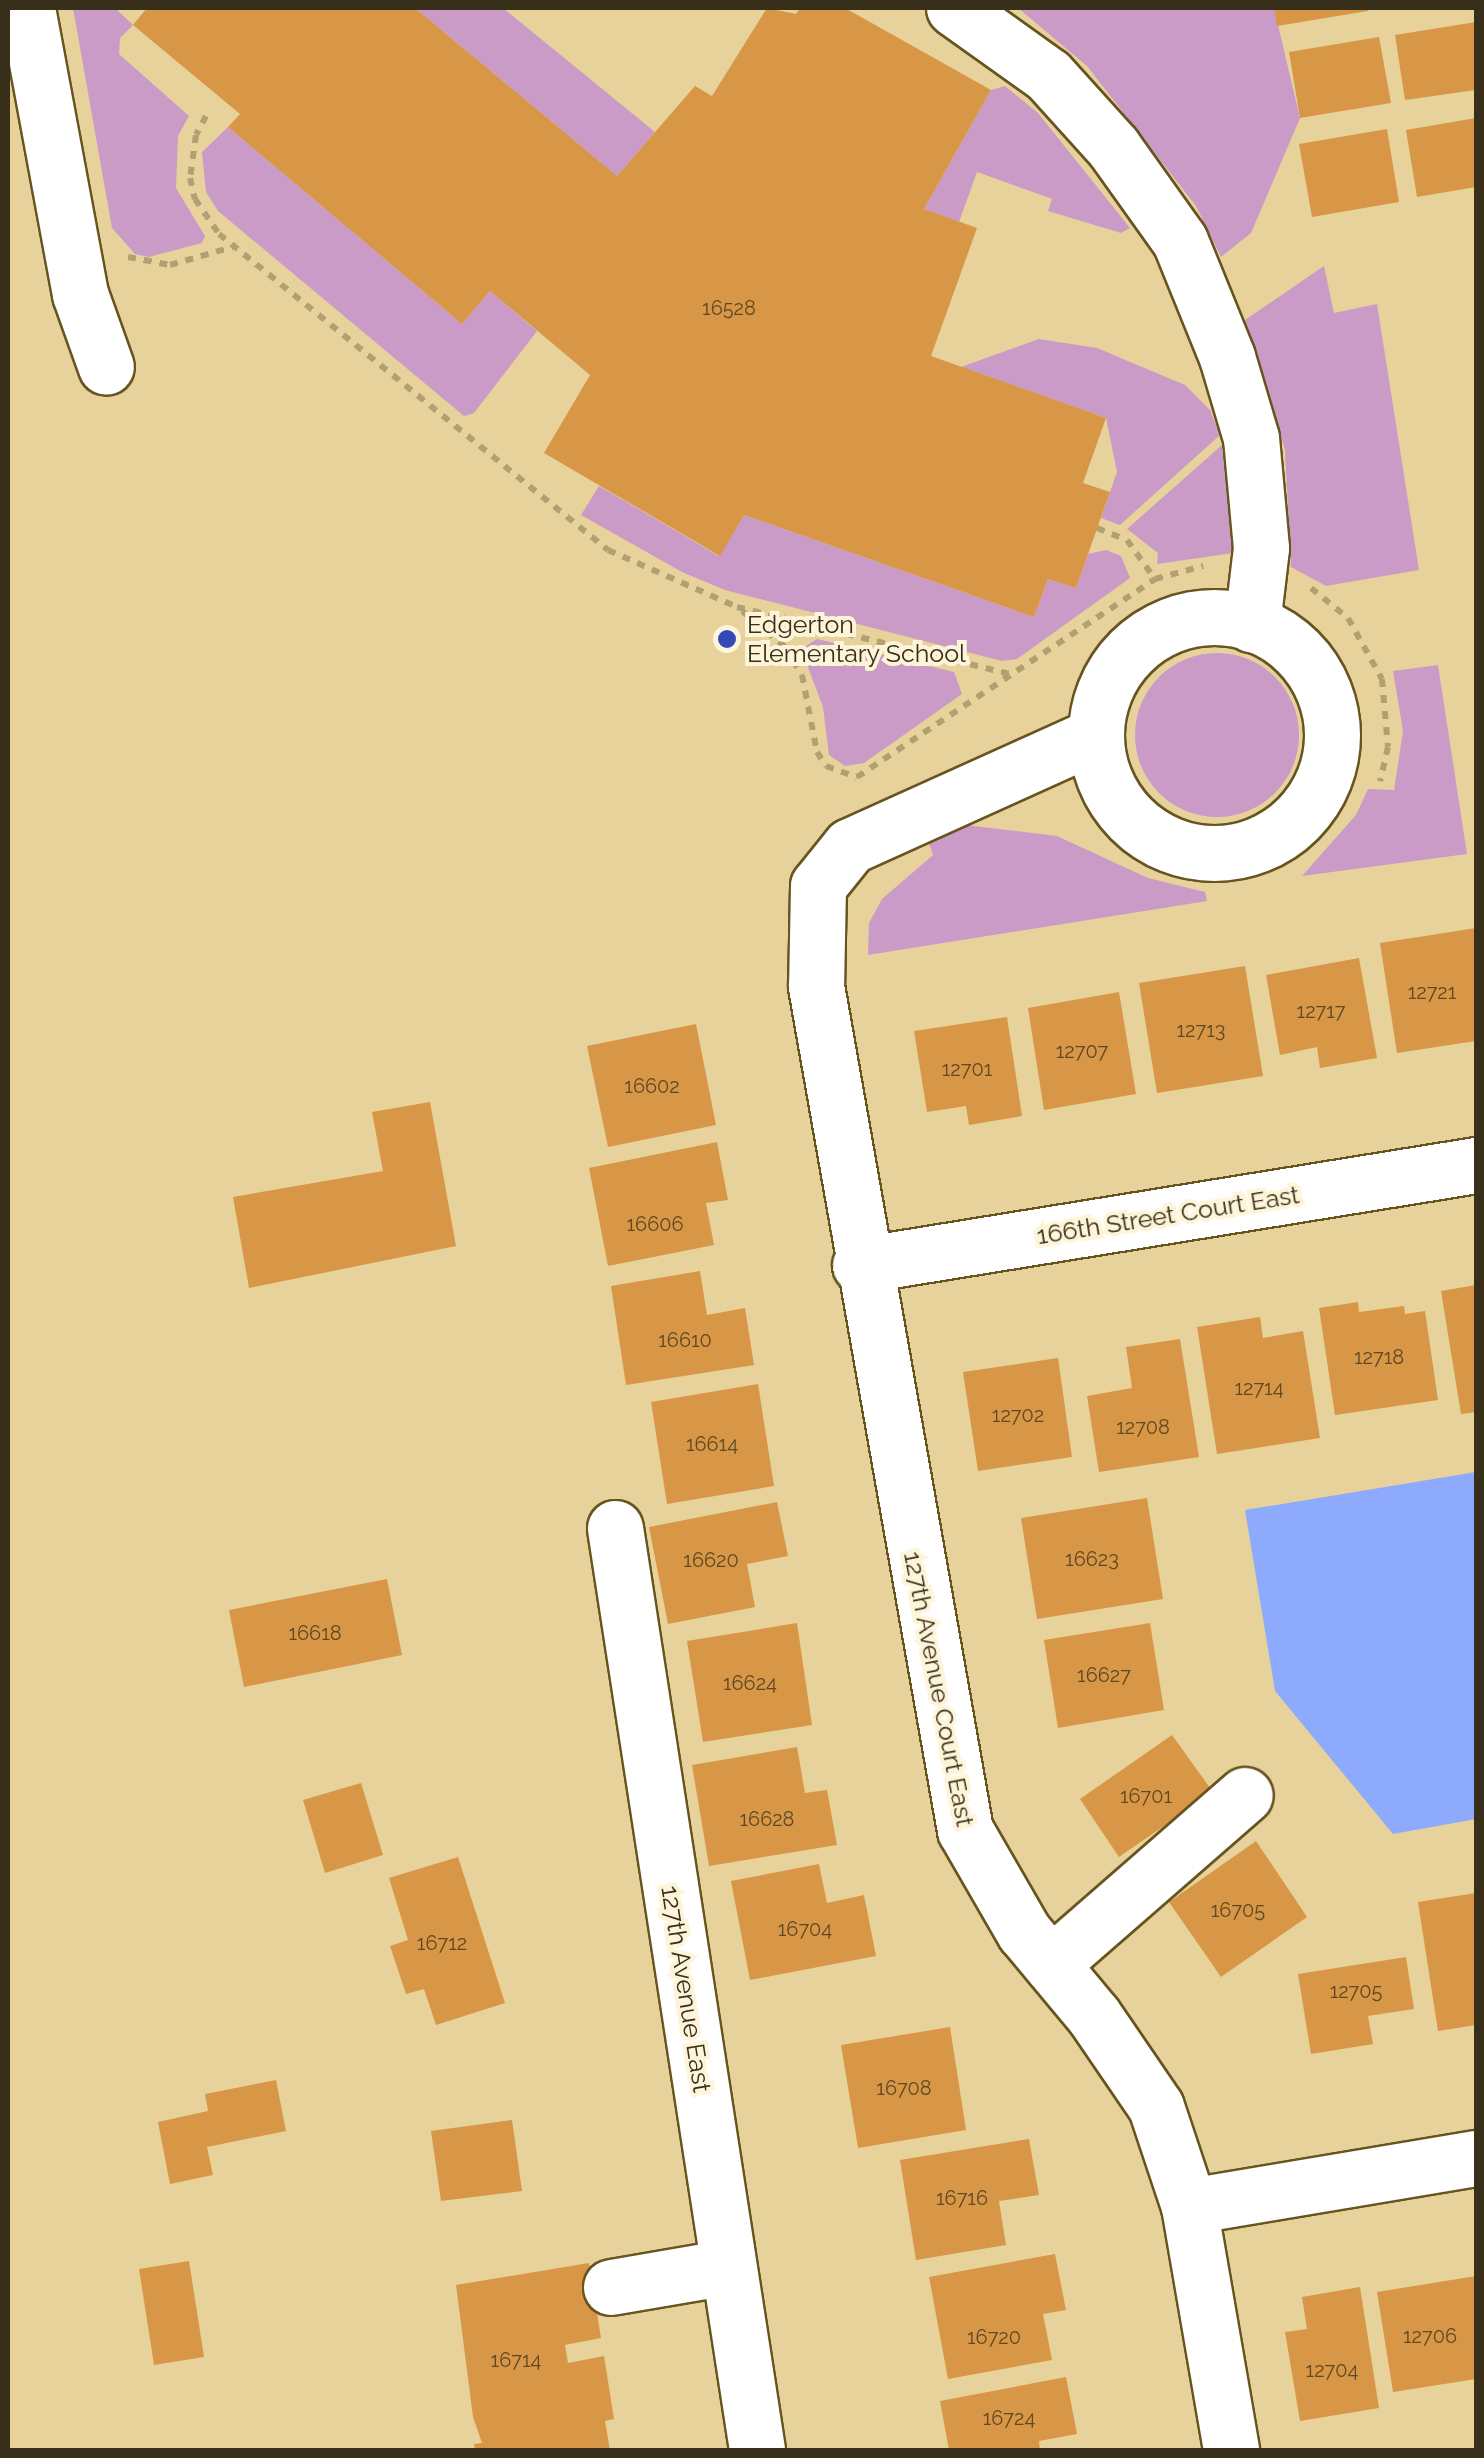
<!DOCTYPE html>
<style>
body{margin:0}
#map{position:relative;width:1484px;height:2458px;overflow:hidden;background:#e7d29b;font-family:Raleway,sans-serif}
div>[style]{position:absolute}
.green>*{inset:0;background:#ca9bc6}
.round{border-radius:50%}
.water>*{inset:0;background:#8eaafd}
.building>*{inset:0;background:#d89746}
.path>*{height:6px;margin-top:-3px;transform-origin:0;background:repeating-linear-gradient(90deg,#b2a073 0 8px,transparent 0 16px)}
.roads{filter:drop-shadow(2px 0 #67541f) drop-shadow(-2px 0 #67541f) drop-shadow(0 2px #67541f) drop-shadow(0 -2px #67541f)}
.minor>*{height:55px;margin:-27.5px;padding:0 27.5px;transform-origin:27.5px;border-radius:27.5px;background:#fff}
.minor>.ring{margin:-27.5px;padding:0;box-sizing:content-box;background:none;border:55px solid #fff;border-radius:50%}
.dots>*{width:28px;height:28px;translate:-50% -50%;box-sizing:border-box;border:5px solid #fef4d9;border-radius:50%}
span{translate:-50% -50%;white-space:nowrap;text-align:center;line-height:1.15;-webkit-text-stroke:8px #fef4d9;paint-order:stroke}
.number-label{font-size:20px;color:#5f4924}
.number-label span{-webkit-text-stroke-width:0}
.poi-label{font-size:25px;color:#372f19}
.left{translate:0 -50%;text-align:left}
.street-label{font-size:25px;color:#372f19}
.frame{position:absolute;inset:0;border:10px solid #372f19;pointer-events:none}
</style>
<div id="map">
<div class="green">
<i style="clip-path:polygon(73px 8px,115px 8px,133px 25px,120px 38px,119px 54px,189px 116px,178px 136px,176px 188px,205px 236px,202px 243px,149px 257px,135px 254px,112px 228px)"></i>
<i style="clip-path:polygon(415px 8px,503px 8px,655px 132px,617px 176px)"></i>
<i style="clip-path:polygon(1018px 8px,1274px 8px,1300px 118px,1251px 233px,1221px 257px,1196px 206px,1087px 66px)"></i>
<i style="clip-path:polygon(1005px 86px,1038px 113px,1130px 228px,1121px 233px,1048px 211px,1052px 199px,977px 172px,959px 222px,924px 209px,991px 90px)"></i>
<i style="clip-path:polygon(228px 127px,462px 324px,490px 291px,537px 331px,474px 413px,464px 416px,218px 211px,206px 192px,202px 152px)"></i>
<i style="clip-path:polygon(1324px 266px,1334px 313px,1377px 304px,1419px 570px,1326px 586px,1291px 567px,1285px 450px,1245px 320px)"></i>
<i style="clip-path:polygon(1039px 339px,1097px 348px,1185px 385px,1210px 410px,1220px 435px,1120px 525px,1101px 518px,1117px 472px,1106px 418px,961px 367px)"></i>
<i style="clip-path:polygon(1222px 445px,1233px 553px,1157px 564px,1158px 553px,1127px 529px)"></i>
<i style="clip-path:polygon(599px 486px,719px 556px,744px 515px,1034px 617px,1048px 579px,1076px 588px,1088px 554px,1106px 550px,1121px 556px,1130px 578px,1017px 659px,1002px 661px,725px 590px,682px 572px,581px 515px)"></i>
<i style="clip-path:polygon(817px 639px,954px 672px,962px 694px,864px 763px,845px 766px,829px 755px,823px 707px,801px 649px)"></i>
<i class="round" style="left:1135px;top:653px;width:164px;height:164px"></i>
<i style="clip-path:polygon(1438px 665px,1467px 854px,1302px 876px,1356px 815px,1368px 789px,1394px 790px,1403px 731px,1393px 671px)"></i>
<i style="clip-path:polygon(965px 825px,1057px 836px,1148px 878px,1205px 892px,1207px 901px,868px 955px,869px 923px,882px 899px,933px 855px,928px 840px)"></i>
</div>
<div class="water">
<i style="clip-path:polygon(1476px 1472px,1476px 1819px,1393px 1834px,1275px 1691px,1245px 1510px)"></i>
</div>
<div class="building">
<i style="clip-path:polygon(147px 8px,415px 8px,617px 176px,695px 86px,712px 96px,767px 8px,796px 14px,800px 8px,845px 8px,991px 90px,924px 209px,977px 228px,931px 356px,1106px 418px,1083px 483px,1110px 492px,1076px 588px,1048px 579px,1034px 617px,744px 515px,720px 556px,544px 453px,590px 375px,490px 291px,462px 324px,228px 127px,240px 114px,133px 25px)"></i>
<i style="clip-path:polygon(1274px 8px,1368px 8px,1368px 11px,1277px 26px)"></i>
<i style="clip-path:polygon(1476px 22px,1476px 90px,1405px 100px,1395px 35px)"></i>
<i style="clip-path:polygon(1379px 37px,1391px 103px,1300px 118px,1289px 52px)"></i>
<i style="clip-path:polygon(1476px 118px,1476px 187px,1417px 197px,1406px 130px)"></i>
<i style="clip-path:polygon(1387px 129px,1399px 202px,1312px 217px,1299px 144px)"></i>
<i style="clip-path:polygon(1476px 928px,1476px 1041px,1397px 1053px,1380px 943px)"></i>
<i style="clip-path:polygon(1359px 958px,1377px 1058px,1320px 1068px,1317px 1047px,1280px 1055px,1266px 975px)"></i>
<i style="clip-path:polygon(1245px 966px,1263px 1076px,1157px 1093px,1139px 983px)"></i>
<i style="clip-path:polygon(1119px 992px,1136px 1094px,1044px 1110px,1028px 1008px)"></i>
<i style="clip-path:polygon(1007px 1017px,1022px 1116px,969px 1125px,966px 1106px,927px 1112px,914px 1031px)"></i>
<i style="clip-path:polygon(696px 1024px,716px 1125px,608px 1147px,587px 1046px)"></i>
<i style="clip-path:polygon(430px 1102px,456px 1246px,249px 1288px,233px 1197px,383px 1171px,372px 1112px)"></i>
<i style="clip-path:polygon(717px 1142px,728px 1200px,706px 1203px,714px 1245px,608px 1266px,589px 1168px)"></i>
<i style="clip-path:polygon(700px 1271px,707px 1315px,745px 1308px,754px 1365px,626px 1385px,611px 1286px)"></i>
<i style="clip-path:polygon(1476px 1285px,1476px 1412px,1461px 1414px,1441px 1291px)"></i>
<i style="clip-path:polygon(1358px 1302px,1359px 1312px,1404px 1306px,1405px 1314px,1425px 1311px,1438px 1400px,1335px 1415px,1319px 1308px)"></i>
<i style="clip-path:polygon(1260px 1317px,1263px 1338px,1303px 1331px,1320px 1438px,1217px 1454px,1197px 1327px)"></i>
<i style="clip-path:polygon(1180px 1339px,1199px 1457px,1099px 1472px,1087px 1396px,1132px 1388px,1126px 1347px)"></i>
<i style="clip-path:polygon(1058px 1358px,1072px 1457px,978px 1471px,963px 1372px)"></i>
<i style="clip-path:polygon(758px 1384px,774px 1486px,667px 1504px,651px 1402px)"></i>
<i style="clip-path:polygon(1147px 1498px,1163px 1599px,1037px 1619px,1021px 1518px)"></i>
<i style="clip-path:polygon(777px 1502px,788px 1556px,747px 1564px,755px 1607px,668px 1624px,649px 1527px)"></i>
<i style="clip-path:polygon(387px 1579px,402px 1655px,244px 1687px,229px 1610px)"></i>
<i style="clip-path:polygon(797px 1623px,812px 1725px,703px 1742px,687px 1641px)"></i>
<i style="clip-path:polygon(1150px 1623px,1164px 1710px,1058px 1728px,1044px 1640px)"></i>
<i style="clip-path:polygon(1172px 1735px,1213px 1792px,1119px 1857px,1080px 1799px)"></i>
<i style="clip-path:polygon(797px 1747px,805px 1793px,827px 1790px,837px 1845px,709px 1866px,692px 1765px)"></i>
<i style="clip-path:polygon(361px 1783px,383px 1855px,325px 1873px,303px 1800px)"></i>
<i style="clip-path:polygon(1256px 1841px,1307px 1917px,1221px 1977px,1169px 1902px)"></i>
<i style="clip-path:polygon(458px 1857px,505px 2003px,436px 2025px,424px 1989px,406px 1994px,390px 1946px,408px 1940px,389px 1878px)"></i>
<i style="clip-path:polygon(819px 1864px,827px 1903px,864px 1895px,876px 1956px,750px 1980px,731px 1881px)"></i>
<i style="clip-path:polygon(1476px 1893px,1476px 2025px,1438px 2031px,1418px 1902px)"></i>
<i style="clip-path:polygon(1406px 1957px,1414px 2009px,1368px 2016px,1373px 2044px,1311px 2054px,1298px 1974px)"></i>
<i style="clip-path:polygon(950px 2027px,966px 2130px,858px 2148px,841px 2045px)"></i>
<i style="clip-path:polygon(276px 2080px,286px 2131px,207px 2147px,213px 2175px,170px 2184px,158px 2122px,208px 2111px,205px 2094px)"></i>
<i style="clip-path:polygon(512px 2120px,522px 2191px,441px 2201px,431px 2131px)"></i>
<i style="clip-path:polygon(1029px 2139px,1039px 2195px,999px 2201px,1006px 2245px,916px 2260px,900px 2160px)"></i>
<i style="clip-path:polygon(1055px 2254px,1066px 2310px,1043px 2314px,1052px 2360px,948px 2379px,929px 2277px)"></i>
<i style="clip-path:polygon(189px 2261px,204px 2357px,154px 2365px,139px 2269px)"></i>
<i style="clip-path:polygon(589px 2263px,601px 2338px,565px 2345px,568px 2363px,604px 2356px,614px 2419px,605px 2421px,610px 2450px,475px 2450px,474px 2444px,482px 2443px,473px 2417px,456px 2285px)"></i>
<i style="clip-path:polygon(1476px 2276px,1476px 2379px,1393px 2392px,1377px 2292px)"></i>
<i style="clip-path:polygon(1360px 2287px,1379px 2408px,1300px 2421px,1285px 2332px,1307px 2329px,1302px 2297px)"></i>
<i style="clip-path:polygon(1066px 2377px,1077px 2434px,1039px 2441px,1040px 2450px,949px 2450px,940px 2401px)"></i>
</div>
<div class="path">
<i style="left:206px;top:116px;width:21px;rotate:118deg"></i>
<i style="left:196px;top:135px;width:43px;rotate:97.9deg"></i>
<i style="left:190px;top:178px;width:22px;rotate:77deg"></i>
<i style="left:195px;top:199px;width:42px;rotate:55.6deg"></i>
<i style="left:219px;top:234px;width:501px;rotate:39.09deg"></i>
<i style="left:608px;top:550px;width:141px;rotate:23.8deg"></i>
<i style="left:737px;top:607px;width:284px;rotate:13.8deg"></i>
<i style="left:128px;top:257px;width:43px;rotate:10.8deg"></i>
<i style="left:170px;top:265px;width:69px;rotate:-16.1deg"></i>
<i style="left:1097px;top:528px;width:32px;rotate:22deg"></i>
<i style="left:1127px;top:540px;width:48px;rotate:54.3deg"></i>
<i style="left:1311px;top:588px;width:48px;rotate:39deg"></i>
<i style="left:1348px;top:618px;width:70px;rotate:60.9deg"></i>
<i style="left:1382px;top:679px;width:68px;rotate:85deg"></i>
<i style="left:1388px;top:747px;width:35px;rotate:103deg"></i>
<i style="left:742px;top:611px;width:56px;rotate:39.9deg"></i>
<i style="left:785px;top:647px;width:33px;rotate:59deg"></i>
<i style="left:802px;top:675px;width:78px;rotate:79deg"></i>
<i style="left:817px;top:752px;width:17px;rotate:57deg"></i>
<i style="left:826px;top:766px;width:33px;rotate:20deg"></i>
<i style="left:857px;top:777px;width:358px;rotate:-33.6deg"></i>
<i style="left:1155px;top:579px;width:50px;rotate:-15.2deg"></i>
</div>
<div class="roads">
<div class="minor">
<i style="left:27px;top:8px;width:291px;rotate:79.5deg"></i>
<i style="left:80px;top:294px;width:77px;rotate:70.4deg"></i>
<i style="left:954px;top:8px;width:115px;rotate:35.5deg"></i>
<i style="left:1048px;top:75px;width:97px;rotate:47.9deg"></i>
<i style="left:1113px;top:147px;width:115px;rotate:54.5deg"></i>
<i style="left:1180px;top:241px;width:125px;rotate:67.9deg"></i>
<i style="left:1227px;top:357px;width:84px;rotate:73.5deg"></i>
<i style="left:1251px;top:438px;width:110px;rotate:84.8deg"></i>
<i style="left:1261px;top:548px;width:77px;rotate:96.8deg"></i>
<i class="ring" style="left:1096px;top:617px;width:181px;height:181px"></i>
<i style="left:1096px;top:735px;width:270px;rotate:155.7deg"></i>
<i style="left:850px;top:846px;width:51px;rotate:128.7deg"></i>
<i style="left:818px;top:886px;width:100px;rotate:91.1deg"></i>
<i style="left:816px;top:986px;width:857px;rotate:79.99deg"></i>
<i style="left:965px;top:1830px;width:118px;rotate:60deg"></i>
<i style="left:1024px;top:1932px;width:109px;rotate:50.2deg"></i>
<i style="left:1094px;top:2016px;width:110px;rotate:55.7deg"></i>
<i style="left:1156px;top:2107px;width:104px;rotate:71.6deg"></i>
<i style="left:1189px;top:2206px;width:248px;rotate:80.2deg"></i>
<i style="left:860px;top:1265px;width:624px;rotate:-9.22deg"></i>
<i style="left:615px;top:1528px;width:933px;rotate:81.24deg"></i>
<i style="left:1051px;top:1964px;width:257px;rotate:-41.1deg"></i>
<i style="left:1189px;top:2206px;width:291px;rotate:-9.5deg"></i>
<i style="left:611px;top:2287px;width:119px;rotate:-9.7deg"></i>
</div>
</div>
<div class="dots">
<i style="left:727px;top:639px;background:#3249ba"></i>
</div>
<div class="number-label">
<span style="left:729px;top:308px">16528</span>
<span style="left:1432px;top:992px">12721</span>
<span style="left:1321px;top:1011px">12717</span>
<span style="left:1201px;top:1030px">12713</span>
<span style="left:1082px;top:1051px">12707</span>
<span style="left:967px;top:1069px">12701</span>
<span style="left:652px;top:1086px">16602</span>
<span style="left:655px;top:1224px">16606</span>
<span style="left:685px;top:1340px">16610</span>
<span style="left:1379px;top:1357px">12718</span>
<span style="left:1259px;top:1388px">12714</span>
<span style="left:1018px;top:1415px">12702</span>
<span style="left:1143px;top:1427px">12708</span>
<span style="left:712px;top:1444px">16614</span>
<span style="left:1092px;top:1559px">16623</span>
<span style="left:711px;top:1560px">16620</span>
<span style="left:315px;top:1633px">16618</span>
<span style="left:1104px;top:1675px">16627</span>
<span style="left:750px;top:1683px">16624</span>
<span style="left:1146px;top:1796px">16701</span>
<span style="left:767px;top:1819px">16628</span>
<span style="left:1238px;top:1910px">16705</span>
<span style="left:805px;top:1929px">16704</span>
<span style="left:442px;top:1943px">16712</span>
<span style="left:1356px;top:1991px">12705</span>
<span style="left:904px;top:2088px">16708</span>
<span style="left:962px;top:2198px">16716</span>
<span style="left:1430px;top:2336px">12706</span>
<span style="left:994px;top:2337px">16720</span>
<span style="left:516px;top:2360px">16714</span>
<span style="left:1332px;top:2370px">12704</span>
<span style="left:1009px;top:2418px">16724</span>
</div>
<div class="poi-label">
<span class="left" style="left:747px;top:639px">Edgerton<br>Elementary School</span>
</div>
<div class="street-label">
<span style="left:1168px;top:1215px;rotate:-9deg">166th Street Court East</span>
<span style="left:939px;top:1689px;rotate:79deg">127th Avenue Court East</span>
<span style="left:686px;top:1989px;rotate:81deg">127th Avenue East</span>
</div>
<div class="frame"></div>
</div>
